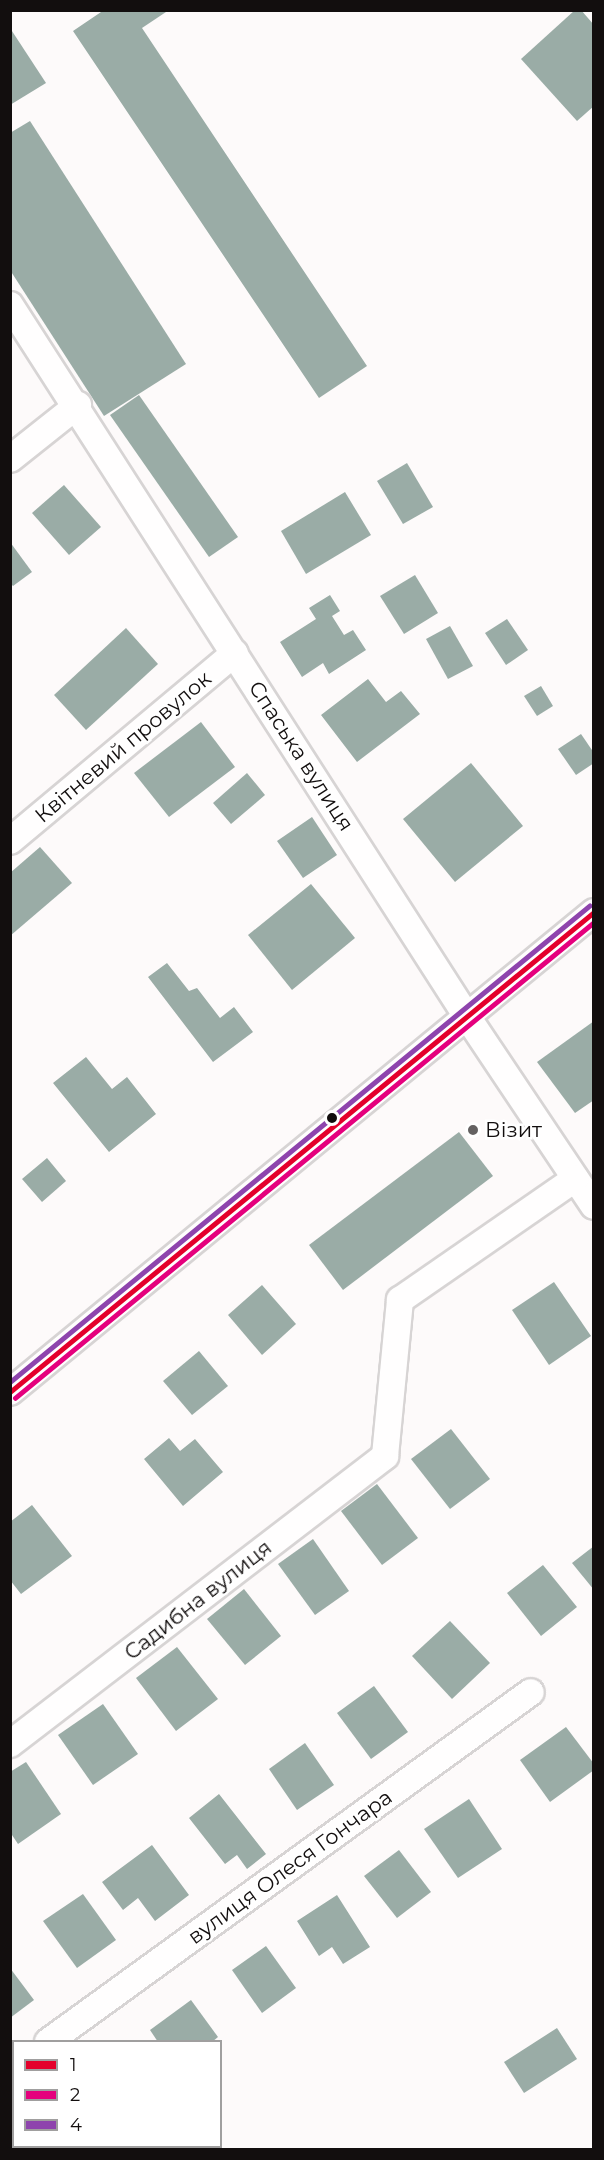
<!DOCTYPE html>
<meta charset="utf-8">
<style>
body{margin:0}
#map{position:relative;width:604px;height:2160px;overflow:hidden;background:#fdfafa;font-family:Montserrat,sans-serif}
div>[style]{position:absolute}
.building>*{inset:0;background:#9aaca6}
.roads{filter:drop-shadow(2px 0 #d7d4d4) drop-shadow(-2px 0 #d7d4d4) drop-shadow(0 2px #d7d4d4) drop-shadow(0 -2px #d7d4d4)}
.minor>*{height:26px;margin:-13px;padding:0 13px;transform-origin:13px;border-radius:13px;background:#fffefe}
.bus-1>*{height:4.5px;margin:-2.25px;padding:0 2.25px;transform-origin:2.25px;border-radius:2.25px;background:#e4002b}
.bus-2>*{height:4.5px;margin:-2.25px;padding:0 2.25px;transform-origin:2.25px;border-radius:2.25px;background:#e5007d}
.bus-3>*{height:4.5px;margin:-2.25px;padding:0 2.25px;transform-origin:2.25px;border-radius:2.25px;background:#8e44ad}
.dots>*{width:16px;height:16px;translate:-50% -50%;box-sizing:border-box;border:3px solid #fff;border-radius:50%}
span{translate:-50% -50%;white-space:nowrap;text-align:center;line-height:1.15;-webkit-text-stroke:5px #fff;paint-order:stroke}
.street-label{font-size:21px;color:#120e0e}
.poi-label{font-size:21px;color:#120e0e}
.left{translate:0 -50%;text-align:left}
.frame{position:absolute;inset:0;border:12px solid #120e0e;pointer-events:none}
.legend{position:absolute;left:12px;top:2040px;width:210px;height:108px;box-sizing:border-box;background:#fff;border:2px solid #a09f9f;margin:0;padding:8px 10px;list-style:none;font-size:18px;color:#120e0e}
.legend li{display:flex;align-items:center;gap:12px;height:30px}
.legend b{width:30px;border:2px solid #a09f9f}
</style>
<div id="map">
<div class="building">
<i style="clip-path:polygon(104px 10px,169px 10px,142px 28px,367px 366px,319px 398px,73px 31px)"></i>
<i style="clip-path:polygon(575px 10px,581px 10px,594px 25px,594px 106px,577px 121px,521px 59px)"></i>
<i style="clip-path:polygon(10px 28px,46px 83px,10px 105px)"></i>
<i style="clip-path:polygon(30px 121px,186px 364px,104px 416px,10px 270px,10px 133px)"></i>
<i style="clip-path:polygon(139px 395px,238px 537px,209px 557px,110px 415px)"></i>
<i style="clip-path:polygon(407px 463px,433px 507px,403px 524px,377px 481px)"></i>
<i style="clip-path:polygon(64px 485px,101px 527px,69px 555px,32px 513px)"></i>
<i style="clip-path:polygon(345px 492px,371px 535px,306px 574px,281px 531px)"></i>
<i style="clip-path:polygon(10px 542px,32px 572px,13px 586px,10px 583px)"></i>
<i style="clip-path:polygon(415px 575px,438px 613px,404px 634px,380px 596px)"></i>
<i style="clip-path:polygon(330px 595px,340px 611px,332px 616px,344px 635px,353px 630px,366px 650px,329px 674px,323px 663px,302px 677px,280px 642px,316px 619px,309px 608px)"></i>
<i style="clip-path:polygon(507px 619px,528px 650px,506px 665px,485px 633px)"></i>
<i style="clip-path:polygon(450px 626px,473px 666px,448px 679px,426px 639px)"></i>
<i style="clip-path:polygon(126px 628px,158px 664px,86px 730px,54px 695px)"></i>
<i style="clip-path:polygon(368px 679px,386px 702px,401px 691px,420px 714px,357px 762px,321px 715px)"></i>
<i style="clip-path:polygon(541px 686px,553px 706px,537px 716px,524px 696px)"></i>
<i style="clip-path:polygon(201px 722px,235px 767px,169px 817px,134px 773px)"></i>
<i style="clip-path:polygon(581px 734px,594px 753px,594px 763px,576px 775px,558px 749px)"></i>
<i style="clip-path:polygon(471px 763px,523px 826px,455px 882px,403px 819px)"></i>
<i style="clip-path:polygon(247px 773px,265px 795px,231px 824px,213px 803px)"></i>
<i style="clip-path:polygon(312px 817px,337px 855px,303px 878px,277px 841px)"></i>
<i style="clip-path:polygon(40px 847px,72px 883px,10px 936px,10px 873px)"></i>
<i style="clip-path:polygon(311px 884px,355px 938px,292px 990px,248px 935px)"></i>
<i style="clip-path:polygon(167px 963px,189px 991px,197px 988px,220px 1018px,234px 1007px,253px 1032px,213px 1062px,148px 977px)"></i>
<i style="clip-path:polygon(594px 1021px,594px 1100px,575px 1113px,537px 1062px)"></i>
<i style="clip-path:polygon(86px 1057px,112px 1089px,127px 1077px,156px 1114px,109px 1152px,53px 1083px)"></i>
<i style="clip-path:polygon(459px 1132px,493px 1176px,343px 1290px,309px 1245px)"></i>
<i style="clip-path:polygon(47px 1158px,66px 1181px,42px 1202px,22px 1179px)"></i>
<i style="clip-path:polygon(554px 1282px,591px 1336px,549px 1365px,512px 1310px)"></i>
<i style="clip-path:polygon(262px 1285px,296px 1324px,262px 1355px,228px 1315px)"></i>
<i style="clip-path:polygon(199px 1351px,228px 1386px,192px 1415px,163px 1381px)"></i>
<i style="clip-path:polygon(451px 1429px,490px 1479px,450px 1509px,411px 1459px)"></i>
<i style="clip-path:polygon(169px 1438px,180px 1451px,195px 1439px,223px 1472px,183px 1506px,144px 1459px)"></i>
<i style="clip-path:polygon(377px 1484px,418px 1538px,382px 1565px,341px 1511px)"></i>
<i style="clip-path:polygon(32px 1505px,72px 1556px,21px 1594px,10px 1580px,10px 1522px)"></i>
<i style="clip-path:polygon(313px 1539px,349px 1591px,315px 1615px,278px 1564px)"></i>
<i style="clip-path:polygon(594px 1546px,594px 1590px,572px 1563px)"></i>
<i style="clip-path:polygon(543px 1565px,577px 1607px,541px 1636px,507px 1593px)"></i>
<i style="clip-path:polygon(244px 1589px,281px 1636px,245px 1665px,207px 1619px)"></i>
<i style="clip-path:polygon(450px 1621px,490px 1663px,452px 1699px,412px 1656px)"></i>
<i style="clip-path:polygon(177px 1647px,218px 1699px,176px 1731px,136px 1678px)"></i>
<i style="clip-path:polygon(374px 1686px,408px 1732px,371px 1759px,337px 1713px)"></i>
<i style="clip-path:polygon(103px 1704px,138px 1754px,93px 1785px,58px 1735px)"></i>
<i style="clip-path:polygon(566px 1727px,594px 1764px,594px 1770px,550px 1802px,520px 1760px)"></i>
<i style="clip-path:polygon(305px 1743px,334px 1785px,297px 1810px,269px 1769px)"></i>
<i style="clip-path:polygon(26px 1762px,61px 1814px,18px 1844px,10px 1832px,10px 1772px)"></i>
<i style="clip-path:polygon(219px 1794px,266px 1854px,247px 1869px,237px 1855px,225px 1864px,189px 1818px)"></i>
<i style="clip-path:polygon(469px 1799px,502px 1849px,458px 1878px,424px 1829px)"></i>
<i style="clip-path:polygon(152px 1845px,189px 1895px,155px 1921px,138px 1898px,123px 1910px,102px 1882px)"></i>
<i style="clip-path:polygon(399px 1850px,431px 1892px,397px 1918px,364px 1876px)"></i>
<i style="clip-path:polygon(83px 1894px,116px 1940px,77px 1968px,43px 1921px)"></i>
<i style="clip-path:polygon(337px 1895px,370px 1947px,343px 1964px,332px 1947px,319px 1956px,297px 1921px)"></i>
<i style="clip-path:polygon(266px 1946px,296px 1988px,262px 2013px,232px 1970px)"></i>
<i style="clip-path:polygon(10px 1968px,34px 2000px,10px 2018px)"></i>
<i style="clip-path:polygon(191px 2000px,218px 2037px,212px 2042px,158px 2042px,150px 2030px)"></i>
<i style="clip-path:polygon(557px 2028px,577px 2059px,524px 2093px,504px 2062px)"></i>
<i style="clip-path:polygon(14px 2133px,14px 2146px,45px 2148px,10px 2150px,10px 2135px)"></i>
</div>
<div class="roads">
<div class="minor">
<i style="left:10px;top:305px;width:847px;rotate:57.29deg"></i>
<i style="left:468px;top:1018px;width:226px;rotate:56.2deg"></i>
<i style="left:10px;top:459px;width:87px;rotate:-38.5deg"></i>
<i style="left:10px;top:841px;width:293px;rotate:-39.9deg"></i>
<i style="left:10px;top:1392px;width:756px;rotate:-39.42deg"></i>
<i style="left:10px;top:1744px;width:473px;rotate:-37.5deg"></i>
<i style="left:385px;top:1456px;width:157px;rotate:-84.5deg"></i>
<i style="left:400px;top:1300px;width:213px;rotate:-34.7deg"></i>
<i style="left:48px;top:2042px;width:596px;rotate:-35.93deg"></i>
<i style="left:10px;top:2069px;width:4px;rotate:-27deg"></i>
</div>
</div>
<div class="bus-1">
<i style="left:10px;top:1392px;width:756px;rotate:-39.42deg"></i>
</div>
<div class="bus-2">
<i style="left:15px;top:1398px;width:750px;rotate:-39.42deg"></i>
</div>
<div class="bus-3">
<i style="left:10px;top:1382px;width:750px;rotate:-39.42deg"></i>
</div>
<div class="dots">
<i style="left:332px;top:1118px;background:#120e0e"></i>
<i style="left:473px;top:1130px;background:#646161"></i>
</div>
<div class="street-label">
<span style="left:123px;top:747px;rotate:-40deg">Квітневий провулок</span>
<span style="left:301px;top:756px;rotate:57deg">Спаська вулиця</span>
<span style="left:198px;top:1600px;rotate:-38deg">Садибна вулиця</span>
<span style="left:290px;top:1867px;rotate:-36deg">вулиця Олеся Гончара</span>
</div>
<div class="poi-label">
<span class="left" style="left:485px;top:1130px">Візит</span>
</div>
<div class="frame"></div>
<ul class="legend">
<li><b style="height:8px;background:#e4002b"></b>1</li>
<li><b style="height:8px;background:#e5007d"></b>2</li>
<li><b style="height:8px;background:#8e44ad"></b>4</li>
</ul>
</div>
